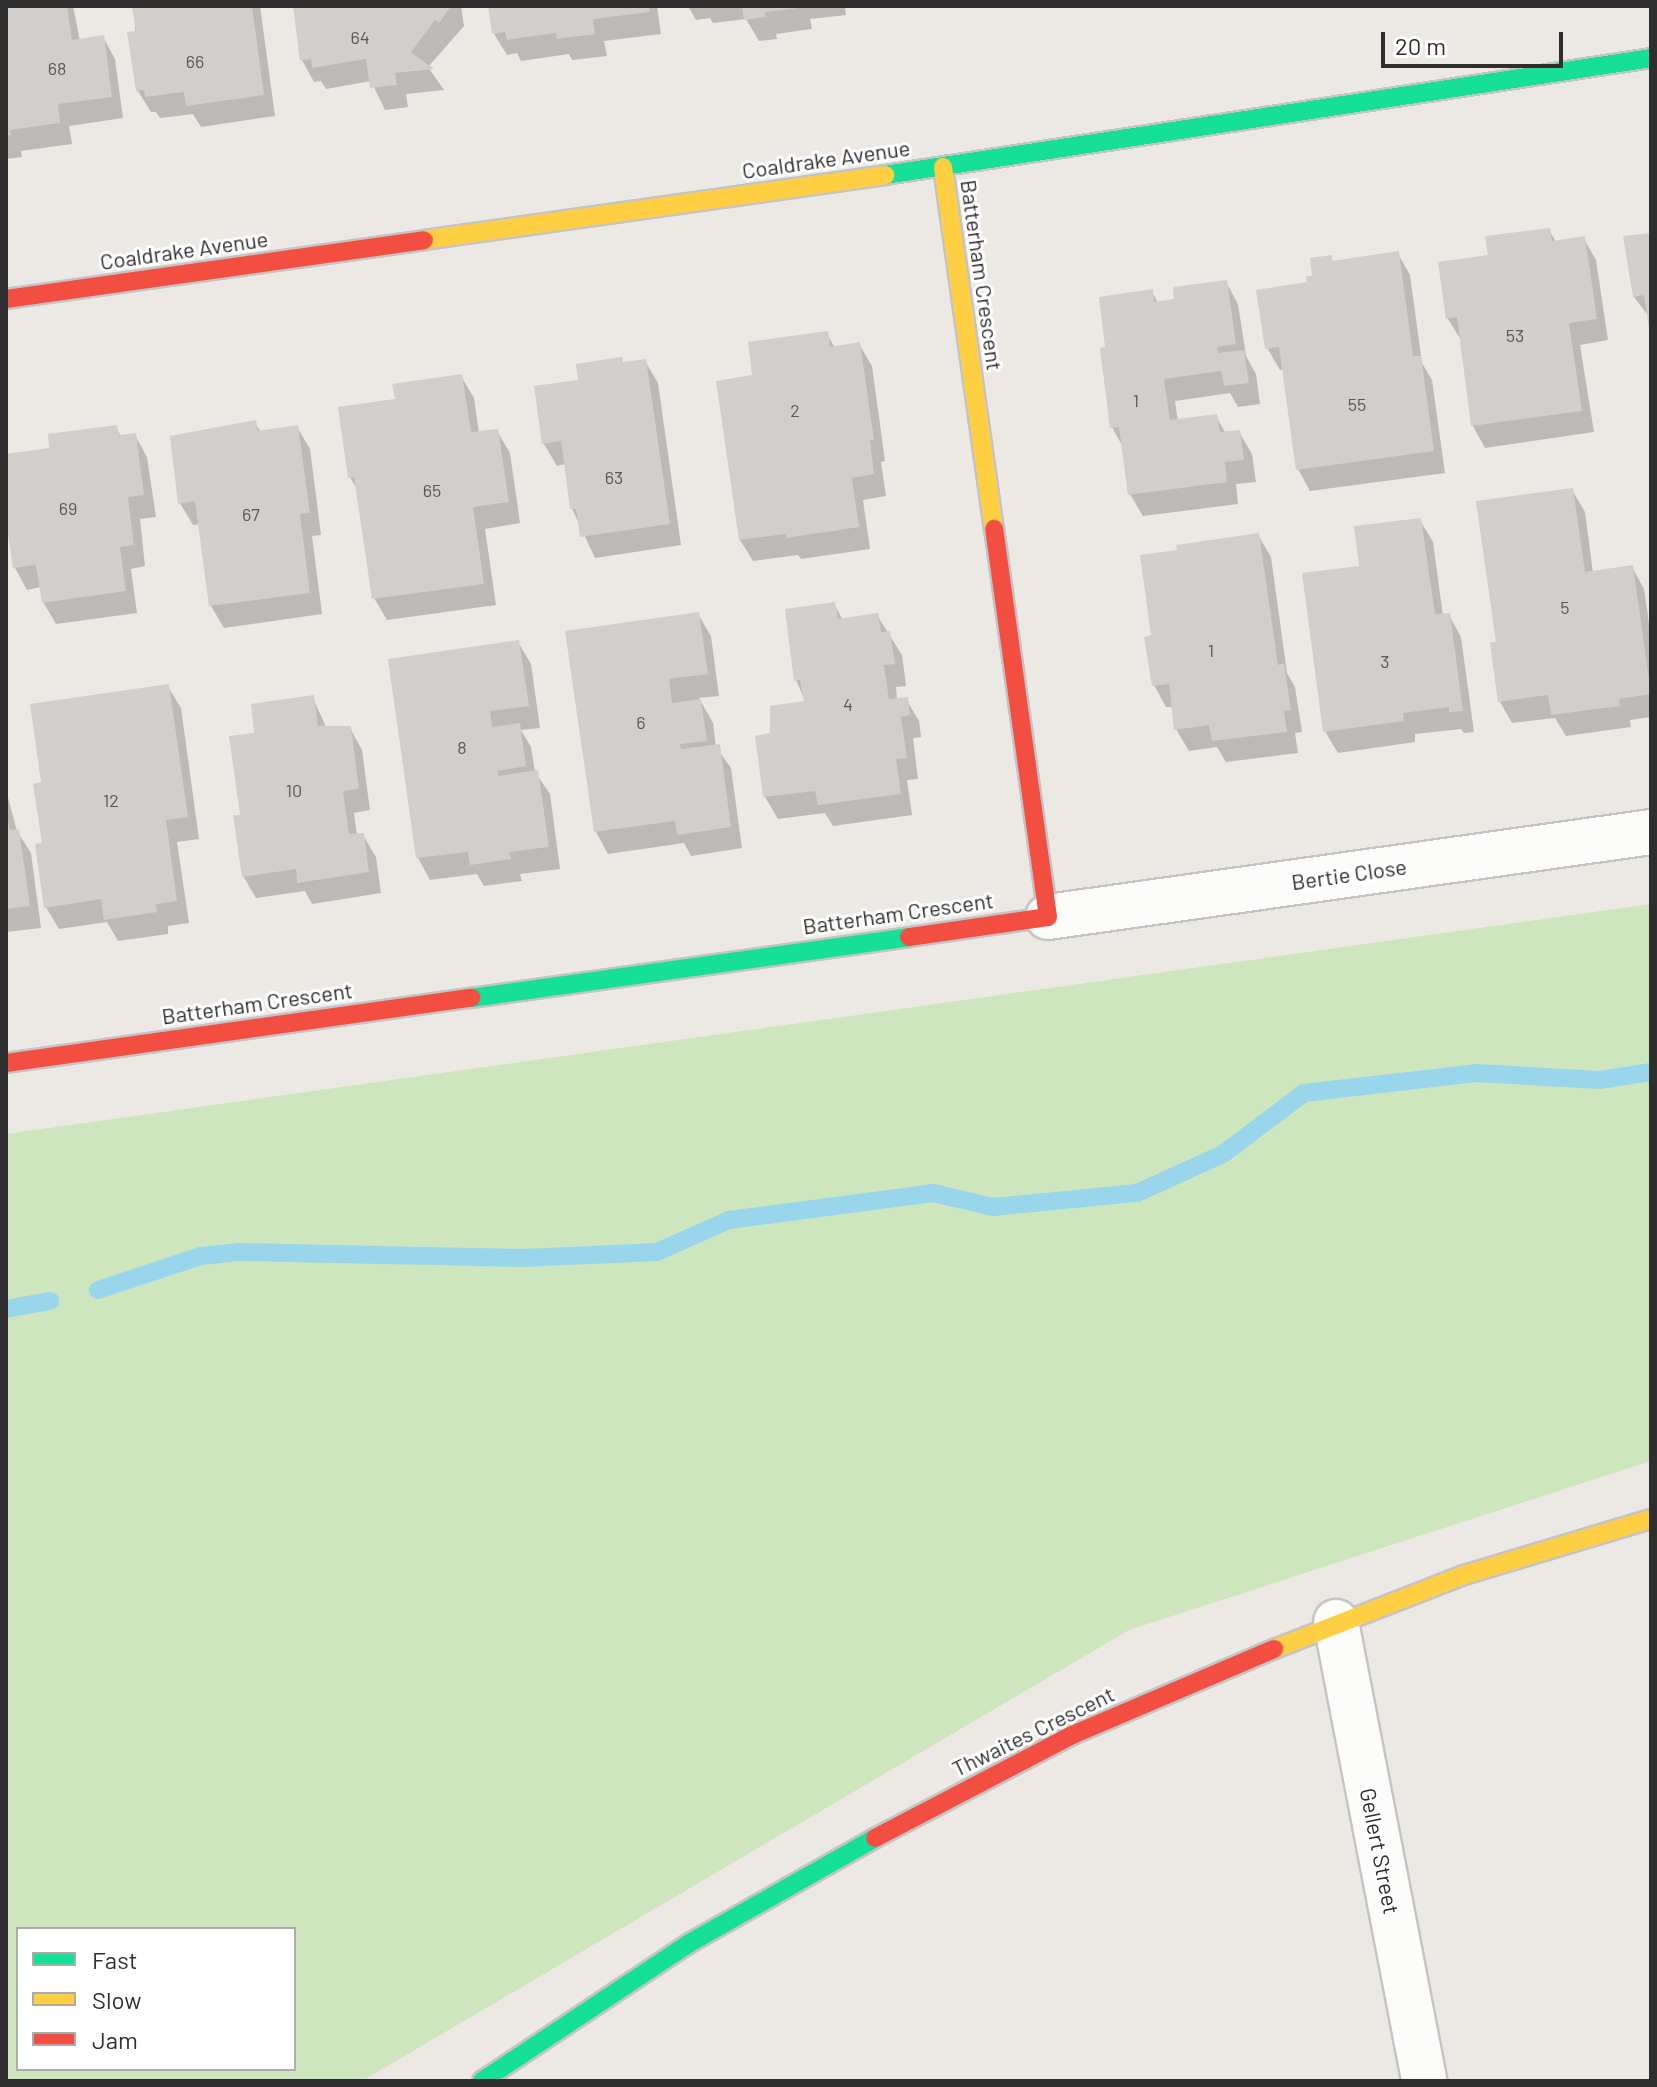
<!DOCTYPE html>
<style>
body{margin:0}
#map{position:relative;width:1657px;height:2087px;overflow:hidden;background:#ece8e4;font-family:Barlow,sans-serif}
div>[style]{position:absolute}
.green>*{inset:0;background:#cee6be}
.shadow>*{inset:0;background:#0003}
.stream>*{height:18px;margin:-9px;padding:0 9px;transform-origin:9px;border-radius:9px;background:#99d6ec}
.building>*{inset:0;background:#d1cecb}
.roads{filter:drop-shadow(2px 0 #c5c4c5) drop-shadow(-2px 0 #c5c4c5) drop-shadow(0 2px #c5c4c5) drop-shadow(0 -2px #c5c4c5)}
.street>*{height:44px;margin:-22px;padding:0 22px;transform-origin:22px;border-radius:22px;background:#fcfcfb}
.fast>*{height:18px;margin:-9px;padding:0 9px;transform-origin:9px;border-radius:9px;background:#16e098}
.slow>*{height:18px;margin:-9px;padding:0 9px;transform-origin:9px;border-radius:9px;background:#ffcf43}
.jam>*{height:18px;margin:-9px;padding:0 9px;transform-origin:9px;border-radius:9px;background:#f24e42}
span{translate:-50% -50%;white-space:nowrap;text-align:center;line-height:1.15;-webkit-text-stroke:6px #fff;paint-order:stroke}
.number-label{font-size:18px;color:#585857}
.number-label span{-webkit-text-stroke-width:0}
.street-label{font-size:22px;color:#2e2e2e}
.frame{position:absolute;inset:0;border:8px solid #2e2e2e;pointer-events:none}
.legend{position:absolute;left:16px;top:1927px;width:280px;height:144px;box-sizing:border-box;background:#fff;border:2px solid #ababab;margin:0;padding:10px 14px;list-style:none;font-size:24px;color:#2e2e2e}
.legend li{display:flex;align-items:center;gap:16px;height:40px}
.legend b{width:40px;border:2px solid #ababab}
.scale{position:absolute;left:1381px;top:32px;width:182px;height:36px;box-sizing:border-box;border:4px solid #2e2e2e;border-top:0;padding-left:10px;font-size:24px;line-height:28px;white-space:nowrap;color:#2e2e2e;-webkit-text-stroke:6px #fff;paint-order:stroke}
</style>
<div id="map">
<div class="green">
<i style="clip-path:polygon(evenodd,1651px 904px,1651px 1461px,1129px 1630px,362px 2081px,6px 2081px,6px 1134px,1651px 904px,18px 1929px,294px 1929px,294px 2069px,18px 2069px,18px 1929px)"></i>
</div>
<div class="shadow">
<i style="clip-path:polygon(6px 6px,73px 6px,80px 41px,103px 37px,115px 59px,123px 118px,69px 126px,72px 144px,21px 151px,22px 157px,6px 159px)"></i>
<i style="clip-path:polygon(134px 6px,260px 6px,275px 116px,201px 127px,193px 114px,160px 118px,156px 112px,151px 112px,138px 91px)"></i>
<i style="clip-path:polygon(299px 6px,461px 6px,464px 26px,428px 67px,444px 90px,406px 94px,408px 107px,385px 110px,371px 81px,326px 89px,321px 81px,314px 82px,302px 60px)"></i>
<i style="clip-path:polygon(490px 6px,657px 6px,661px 34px,604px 41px,607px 56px,572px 60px,569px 54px,521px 61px,517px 53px,507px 55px,494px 34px)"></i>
<i style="clip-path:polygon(688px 6px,845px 6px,846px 15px,810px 19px,812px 29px,776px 34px,777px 39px,759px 41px,746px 19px,713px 23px,710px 18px,696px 20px)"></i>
<i style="clip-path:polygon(1549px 230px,1556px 242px,1584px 239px,1596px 260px,1608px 340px,1580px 345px,1594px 432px,1485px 448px,1473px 426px,1461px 340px,1448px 319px,1440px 263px,1490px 256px)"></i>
<i style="clip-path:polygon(1651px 235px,1651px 326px,1650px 318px,1634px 297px)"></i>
<i style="clip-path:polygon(1398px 254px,1410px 275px,1422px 363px,1432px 380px,1445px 473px,1310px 491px,1298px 469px,1284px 370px,1280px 370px,1267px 348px,1331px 258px,1333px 262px)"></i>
<i style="clip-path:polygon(1226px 282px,1238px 304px,1246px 356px,1256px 374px,1260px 404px,1238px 407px,1230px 393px,1175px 401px,1178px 421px,1216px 416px,1226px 434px,1239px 432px,1252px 454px,1256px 482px,1236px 484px,1238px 504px,1143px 516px,1130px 494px,1124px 449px,1112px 427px,1107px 349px,1152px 292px,1158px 303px,1176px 300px)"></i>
<i style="clip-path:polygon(827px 334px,835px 348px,859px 344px,872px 366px,885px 461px,881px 462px,886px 496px,863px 500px,870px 549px,801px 559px,798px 555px,753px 561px,740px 540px,754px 377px)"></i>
<i style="clip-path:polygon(645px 361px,658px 383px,681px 545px,595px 558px,572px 509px,566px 464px,557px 466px,544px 444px,537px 388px,580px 382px,623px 364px)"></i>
<i style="clip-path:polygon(461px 376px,474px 398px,479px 433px,497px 431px,510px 453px,520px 523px,485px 529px,496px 605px,387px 620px,374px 598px,358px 491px,350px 477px,397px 400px)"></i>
<i style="clip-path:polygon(255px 423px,261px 432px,297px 427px,310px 449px,321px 535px,312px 536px,322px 614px,224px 628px,211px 606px,200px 524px,193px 525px,180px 503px)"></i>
<i style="clip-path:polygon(116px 427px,121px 437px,135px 435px,147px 457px,156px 517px,140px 519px,145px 566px,131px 569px,137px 613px,56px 624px,43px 602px,41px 587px,27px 590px,15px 568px,6px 519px,6px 456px,52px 450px)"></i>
<i style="clip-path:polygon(1572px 490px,1585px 512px,1593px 573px,1632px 567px,1644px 589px,1651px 637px,1651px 717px,1630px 720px,1631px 727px,1566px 736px,1555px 718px,1512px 723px,1500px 702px,1499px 644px)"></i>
<i style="clip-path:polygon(1420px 520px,1433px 542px,1443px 616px,1449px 615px,1461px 637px,1474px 732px,1464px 733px,1461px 729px,1415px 734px,1415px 742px,1338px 753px,1325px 731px,1361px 568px)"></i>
<i style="clip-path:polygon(1258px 535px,1271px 557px,1287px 673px,1295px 687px,1302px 732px,1295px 733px,1298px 753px,1226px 762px,1217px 747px,1189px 751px,1176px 729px,1173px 707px,1166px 707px,1154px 685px,1153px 637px)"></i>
<i style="clip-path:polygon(834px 604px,843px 620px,877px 615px,902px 655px,906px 686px,896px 687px,897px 700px,906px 699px,919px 721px,921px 737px,913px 738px,918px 779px,907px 780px,912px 815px,833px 826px,825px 813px,778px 819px,765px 797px,757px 737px,772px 735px,806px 703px,796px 680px)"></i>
<i style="clip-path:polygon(698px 614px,711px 636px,719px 696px,699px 698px,713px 723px,716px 747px,731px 768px,742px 848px,691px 856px,684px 843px,608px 854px,596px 832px,567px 632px)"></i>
<i style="clip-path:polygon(518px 642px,531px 664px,540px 728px,521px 730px,531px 747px,535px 772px,550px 794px,560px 869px,520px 874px,522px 881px,484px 886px,477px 874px,430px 880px,418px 858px)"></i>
<i style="clip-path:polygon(168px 687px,181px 708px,199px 839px,177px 842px,189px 923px,168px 926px,168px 934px,118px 941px,107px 922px,59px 929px,46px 907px,43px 784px)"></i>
<i style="clip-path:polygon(313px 698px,326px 727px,333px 731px,350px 728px,362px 750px,370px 810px,354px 813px,357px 835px,363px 835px,376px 857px,381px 893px,312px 904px,305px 891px,256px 898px,243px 876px,242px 816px,256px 735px)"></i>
<i style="clip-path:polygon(6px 790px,17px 831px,31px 853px,41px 928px,6px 932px)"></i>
</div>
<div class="stream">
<i style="left:98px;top:1290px;width:108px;rotate:-18.3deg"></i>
<i style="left:201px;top:1256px;width:37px;rotate:-6deg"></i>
<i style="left:238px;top:1252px;width:286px;rotate:1.2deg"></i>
<i style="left:524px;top:1258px;width:133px;rotate:-2.6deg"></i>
<i style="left:657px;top:1252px;width:79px;rotate:-24deg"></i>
<i style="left:729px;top:1220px;width:206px;rotate:-7.5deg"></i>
<i style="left:933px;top:1193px;width:62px;rotate:13.1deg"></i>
<i style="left:993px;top:1207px;width:145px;rotate:-5.6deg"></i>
<i style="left:1137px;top:1193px;width:94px;rotate:-24.4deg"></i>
<i style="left:1223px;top:1154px;width:101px;rotate:-37deg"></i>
<i style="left:1304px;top:1093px;width:173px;rotate:-6.6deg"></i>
<i style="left:1476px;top:1073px;width:124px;rotate:3.2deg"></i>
<i style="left:1600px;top:1080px;width:52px;rotate:-8.9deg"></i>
<i style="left:6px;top:1309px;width:45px;rotate:-10.3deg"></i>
</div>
<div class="building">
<i style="clip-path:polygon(6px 6px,67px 6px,72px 40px,104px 35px,112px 97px,58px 104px,60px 123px,10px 130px,11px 135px,6px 136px)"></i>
<i style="clip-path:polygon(132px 6px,252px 6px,264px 95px,186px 106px,184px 92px,145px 97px,144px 90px,136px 91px,127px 32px,136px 31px)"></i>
<i style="clip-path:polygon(293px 6px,451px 6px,439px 23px,435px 20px,411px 52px,434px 69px,395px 73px,397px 85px,370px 88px,366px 59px,312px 68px,311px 59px,300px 61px)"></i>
<i style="clip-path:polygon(488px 6px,649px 6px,650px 12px,593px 19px,595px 34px,557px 39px,556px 33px,507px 40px,505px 32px,492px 34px)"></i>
<i style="clip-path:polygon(742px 6px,799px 6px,799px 8px,765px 12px,766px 17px,744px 20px)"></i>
<i style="clip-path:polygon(1550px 228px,1552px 241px,1585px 236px,1597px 319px,1569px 323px,1582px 411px,1471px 426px,1457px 317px,1446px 319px,1438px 262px,1488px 255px,1485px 236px)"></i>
<i style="clip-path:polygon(1651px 233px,1651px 328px,1649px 328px,1644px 295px,1633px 297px,1623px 236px)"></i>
<i style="clip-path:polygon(1399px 251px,1413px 356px,1421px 356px,1434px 451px,1296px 470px,1279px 347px,1265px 349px,1256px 290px,1307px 282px,1306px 276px,1312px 276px,1310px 258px,1332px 255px,1332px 261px)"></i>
<i style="clip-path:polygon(1227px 280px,1236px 344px,1217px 347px,1218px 353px,1244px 350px,1249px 383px,1224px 386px,1221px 371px,1164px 379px,1170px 420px,1217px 414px,1220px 432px,1240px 430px,1244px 460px,1225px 462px,1227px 482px,1128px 495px,1119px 427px,1110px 428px,1100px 348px,1105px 347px,1099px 297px,1153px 289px,1154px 302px,1174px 299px,1173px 287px)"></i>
<i style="clip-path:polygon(828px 331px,830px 347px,860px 342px,874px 440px,870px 440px,874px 474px,852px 478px,859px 527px,786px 538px,786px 534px,739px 540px,716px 381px,752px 375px,748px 342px)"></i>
<i style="clip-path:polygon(622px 357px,623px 362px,646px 359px,670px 524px,580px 537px,576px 509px,570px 509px,561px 441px,542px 444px,534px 386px,578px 380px,576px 364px)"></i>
<i style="clip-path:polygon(462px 374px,471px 432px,498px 429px,509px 502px,473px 507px,484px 584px,372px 599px,354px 477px,348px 478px,338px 407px,395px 399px,392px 384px)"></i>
<i style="clip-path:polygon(256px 420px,258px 431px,298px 425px,310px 513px,300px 514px,310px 593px,209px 606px,195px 501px,178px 504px,170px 436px)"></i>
<i style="clip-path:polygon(117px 425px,119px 435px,136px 433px,144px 495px,128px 497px,134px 545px,120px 547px,126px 591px,42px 603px,36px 565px,13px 568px,6px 519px,6px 454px,49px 448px,48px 434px)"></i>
<i style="clip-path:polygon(1573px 488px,1585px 572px,1633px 565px,1651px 694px,1619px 699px,1620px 706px,1551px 715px,1548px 695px,1498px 702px,1490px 642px,1496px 642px,1476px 501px)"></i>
<i style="clip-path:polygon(1421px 518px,1435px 614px,1450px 613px,1463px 711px,1449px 712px,1449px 707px,1403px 713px,1404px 721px,1323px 732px,1302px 573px,1359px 566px,1354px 526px)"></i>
<i style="clip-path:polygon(1259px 533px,1278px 665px,1284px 663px,1291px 710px,1284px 711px,1287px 732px,1212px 741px,1209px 725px,1174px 730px,1169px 684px,1152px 686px,1144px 637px,1151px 635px,1140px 555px,1177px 550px,1176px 545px)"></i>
<i style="clip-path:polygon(835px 602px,838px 619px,878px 613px,881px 632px,890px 631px,895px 664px,884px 665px,889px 699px,908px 697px,910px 715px,901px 717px,907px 758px,896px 759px,901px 794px,818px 805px,815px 791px,763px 797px,755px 736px,770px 733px,770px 706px,804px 701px,800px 680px,794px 681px,785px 609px)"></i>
<i style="clip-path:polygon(699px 612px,708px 674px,669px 679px,672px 703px,701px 699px,707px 741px,680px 744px,681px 749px,720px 744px,731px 827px,677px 835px,675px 821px,594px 832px,565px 631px)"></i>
<i style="clip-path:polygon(519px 640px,529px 706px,490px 711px,492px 727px,520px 723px,526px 766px,498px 771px,498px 776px,538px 770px,549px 847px,509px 852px,511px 859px,470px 865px,468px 852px,416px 858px,388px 659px)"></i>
<i style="clip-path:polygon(169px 684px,188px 817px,166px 820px,177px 901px,156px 904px,157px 912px,104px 920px,101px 899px,44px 908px,35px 844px,42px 843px,33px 784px,41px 782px,30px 704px)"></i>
<i style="clip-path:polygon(314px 695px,318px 726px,351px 726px,359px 789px,343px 791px,349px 834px,364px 833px,369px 872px,297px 883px,296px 869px,242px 877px,233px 815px,240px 815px,229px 736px,254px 733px,251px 704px)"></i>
<i style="clip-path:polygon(6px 813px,10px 830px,19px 829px,30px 906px,6px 909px)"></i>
</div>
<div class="roads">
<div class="street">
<i style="left:1048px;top:917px;width:609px;rotate:-8.02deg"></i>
<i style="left:1336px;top:1622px;width:467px;rotate:79.1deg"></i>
</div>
<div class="fast">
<i style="left:885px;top:175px;width:775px;rotate:-8.68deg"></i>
<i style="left:471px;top:998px;width:442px;rotate:-7.9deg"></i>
<i style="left:482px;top:2081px;width:247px;rotate:-33.6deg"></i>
<i style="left:688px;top:1944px;width:215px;rotate:-29.5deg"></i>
</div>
<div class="slow">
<i style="left:943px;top:167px;width:366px;rotate:82deg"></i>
<i style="left:424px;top:240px;width:466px;rotate:-8deg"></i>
<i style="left:1274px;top:1649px;width:204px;rotate:-21.3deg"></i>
<i style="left:1464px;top:1575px;width:195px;rotate:-16.7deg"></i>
</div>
<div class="jam">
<i style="left:6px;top:299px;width:422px;rotate:-8deg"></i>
<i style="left:909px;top:937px;width:140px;rotate:-8.2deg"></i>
<i style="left:1048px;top:917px;width:392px;rotate:-97.9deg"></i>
<i style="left:6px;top:1063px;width:470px;rotate:-8deg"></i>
<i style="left:875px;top:1838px;width:220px;rotate:-27.6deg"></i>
<i style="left:1070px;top:1736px;width:222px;rotate:-23.1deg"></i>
</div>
</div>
<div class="number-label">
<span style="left:360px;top:37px">64</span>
<span style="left:195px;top:61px">66</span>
<span style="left:57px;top:68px">68</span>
<span style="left:1515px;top:335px">53</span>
<span style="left:1136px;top:400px">1</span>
<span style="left:1357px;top:404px">55</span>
<span style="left:795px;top:410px">2</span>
<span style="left:614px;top:477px">63</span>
<span style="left:432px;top:490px">65</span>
<span style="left:68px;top:508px">69</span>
<span style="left:251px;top:514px">67</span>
<span style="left:1565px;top:607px">5</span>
<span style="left:1211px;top:650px">1</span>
<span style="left:1385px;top:661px">3</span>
<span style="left:848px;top:704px">4</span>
<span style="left:641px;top:722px">6</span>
<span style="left:462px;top:747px">8</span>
<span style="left:294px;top:790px">10</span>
<span style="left:111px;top:800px">12</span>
</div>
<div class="street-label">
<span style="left:826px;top:159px;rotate:-8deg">Coaldrake Avenue</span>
<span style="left:184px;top:250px;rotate:-8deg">Coaldrake Avenue</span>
<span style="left:982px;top:275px;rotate:82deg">Batterham Crescent</span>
<span style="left:1349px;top:874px;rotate:-8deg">Bertie Close</span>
<span style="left:898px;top:913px;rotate:-8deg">Batterham Crescent</span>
<span style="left:257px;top:1003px;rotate:-8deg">Batterham Crescent</span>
<span style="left:1033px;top:1731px;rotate:-26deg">Thwaites Crescent</span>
<span style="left:1380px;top:1851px;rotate:79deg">Gellert Street</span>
</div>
<div class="frame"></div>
<ul class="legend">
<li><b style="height:10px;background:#16e098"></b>Fast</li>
<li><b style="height:10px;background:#ffcf43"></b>Slow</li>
<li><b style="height:10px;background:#f24e42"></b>Jam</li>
</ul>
<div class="scale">20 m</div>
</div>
